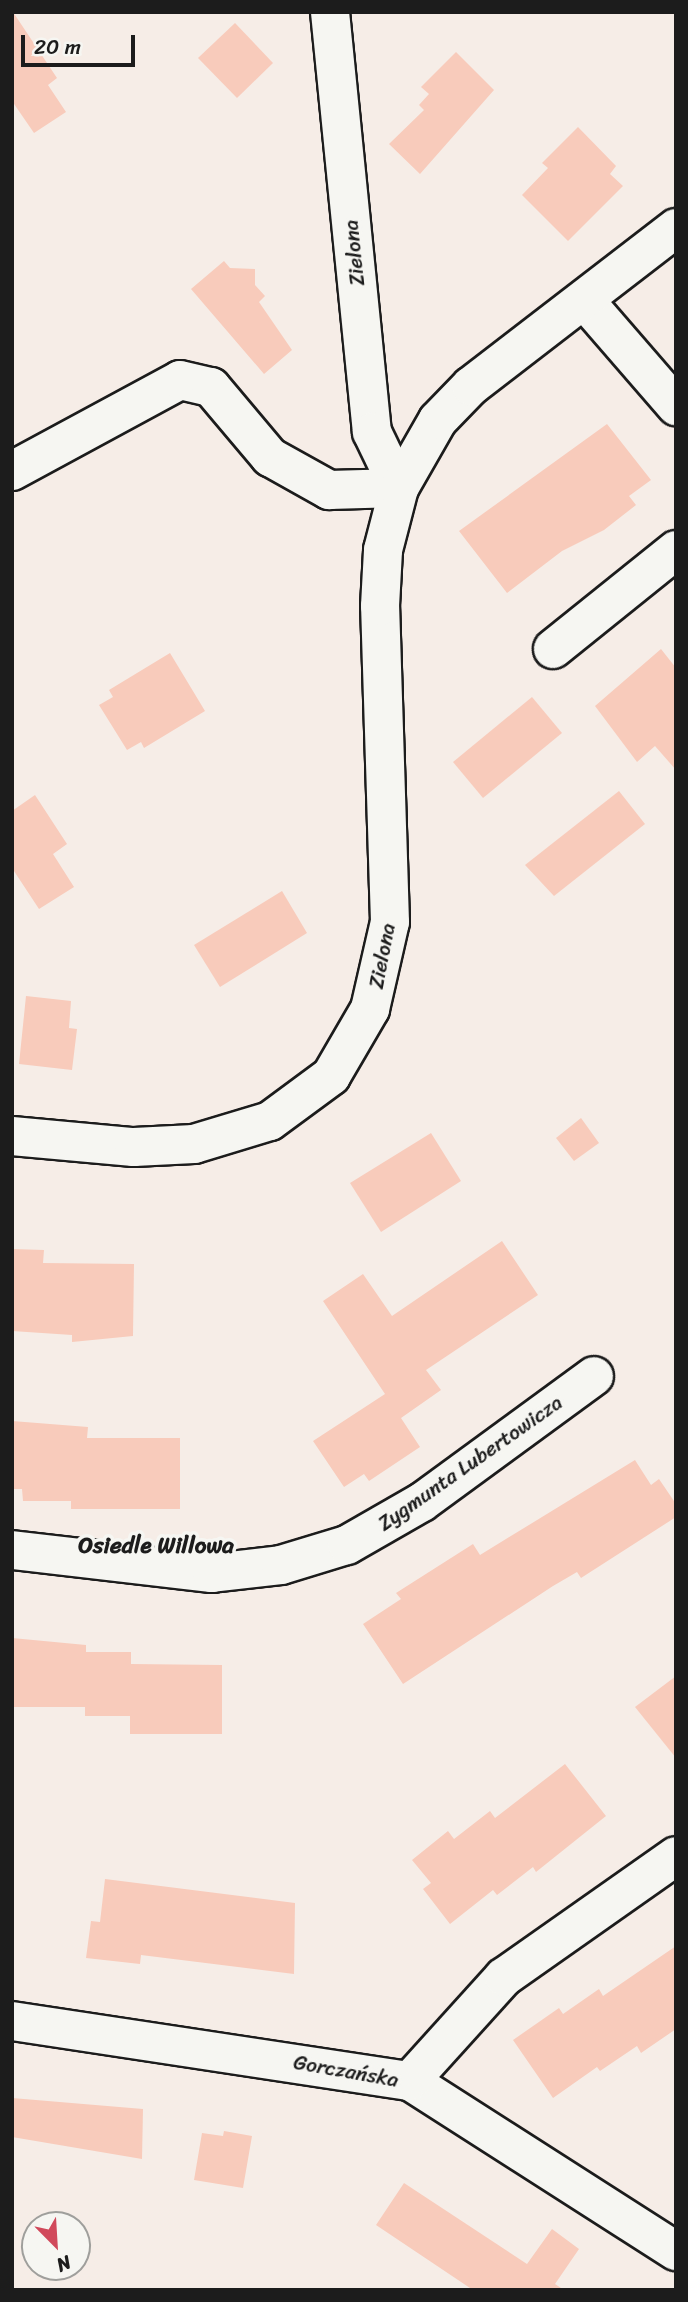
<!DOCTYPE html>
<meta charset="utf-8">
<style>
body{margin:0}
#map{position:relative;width:688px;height:2302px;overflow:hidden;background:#f6ede7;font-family:Sriracha,sans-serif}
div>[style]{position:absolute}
.building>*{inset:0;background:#f8cbbb}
.roads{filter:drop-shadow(2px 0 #1c1c1c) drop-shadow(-2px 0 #1c1c1c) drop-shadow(0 2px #1c1c1c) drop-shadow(0 -2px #1c1c1c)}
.minor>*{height:38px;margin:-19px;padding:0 19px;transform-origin:19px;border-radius:19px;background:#f6f6f2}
span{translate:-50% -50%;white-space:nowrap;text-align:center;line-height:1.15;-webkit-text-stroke:7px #f6f6f2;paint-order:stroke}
.street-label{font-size:21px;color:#1c1c1c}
.neighbourhood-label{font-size:23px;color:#1c1c1c;font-weight:700}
.frame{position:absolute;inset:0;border:14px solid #1c1c1c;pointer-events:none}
.north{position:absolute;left:21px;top:2211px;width:70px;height:70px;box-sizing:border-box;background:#f6f6f2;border:2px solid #9f9f9c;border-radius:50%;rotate:156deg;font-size:19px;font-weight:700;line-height:28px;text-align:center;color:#1c1c1c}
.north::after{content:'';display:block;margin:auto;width:24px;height:32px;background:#d1495b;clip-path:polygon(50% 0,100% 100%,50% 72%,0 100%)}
.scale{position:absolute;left:21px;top:35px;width:114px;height:32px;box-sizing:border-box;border:4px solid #1c1c1c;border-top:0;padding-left:9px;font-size:21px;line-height:24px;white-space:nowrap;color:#1c1c1c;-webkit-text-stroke:5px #f6f6f2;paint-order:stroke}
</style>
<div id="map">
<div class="building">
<i style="clip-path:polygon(13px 12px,57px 78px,48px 85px,66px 112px,34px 133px,12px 101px)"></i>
<i style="clip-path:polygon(235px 23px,273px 63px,237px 98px,198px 58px)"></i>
<i style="clip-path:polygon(456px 52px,494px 90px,420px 174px,389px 144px,424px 110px,419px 105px,429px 94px,421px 87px)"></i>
<i style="clip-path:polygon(578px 127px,616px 166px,610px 174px,623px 186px,568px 241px,522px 195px,548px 168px,542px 163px)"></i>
<i style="clip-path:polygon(224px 261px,230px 268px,255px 269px,255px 285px,265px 296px,259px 302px,292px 350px,264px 374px,191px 289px)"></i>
<i style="clip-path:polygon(607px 424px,651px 480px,629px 496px,636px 505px,604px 530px,562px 551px,507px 593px,459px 531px)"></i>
<i style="clip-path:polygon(661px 649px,676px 668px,676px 770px,655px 746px,637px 762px,595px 706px)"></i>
<i style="clip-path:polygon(170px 653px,205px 711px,144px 748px,141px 742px,127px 750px,99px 705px,113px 697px,109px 690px)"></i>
<i style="clip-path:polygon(532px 697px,562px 733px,483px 798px,453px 762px)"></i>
<i style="clip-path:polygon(619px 791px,645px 824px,554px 896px,525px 865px)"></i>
<i style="clip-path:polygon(35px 795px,67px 844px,53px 854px,74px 887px,39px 909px,12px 868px,12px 811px)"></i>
<i style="clip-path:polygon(282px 891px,307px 933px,220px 987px,194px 945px)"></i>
<i style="clip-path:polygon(26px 996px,71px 1001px,69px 1028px,77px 1029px,72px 1070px,19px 1064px)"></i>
<i style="clip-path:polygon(581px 1118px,599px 1143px,574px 1161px,556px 1138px)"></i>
<i style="clip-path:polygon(431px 1133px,461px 1181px,381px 1232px,350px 1183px)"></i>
<i style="clip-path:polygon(502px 1241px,538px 1295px,426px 1370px,441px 1390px,401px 1418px,420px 1447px,369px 1481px,364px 1474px,344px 1487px,313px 1441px,385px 1394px,323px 1301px,363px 1274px,392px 1316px)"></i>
<i style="clip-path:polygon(12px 1249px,44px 1250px,43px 1263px,134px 1264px,133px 1336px,72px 1342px,72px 1335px,12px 1331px)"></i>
<i style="clip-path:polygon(12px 1421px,88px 1427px,87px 1438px,180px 1438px,180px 1509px,71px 1509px,71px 1501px,23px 1501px,22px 1489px,12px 1489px)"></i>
<i style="clip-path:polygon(635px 1460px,651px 1485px,659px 1479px,676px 1504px,676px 1517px,581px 1578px,577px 1572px,553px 1586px,403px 1684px,363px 1624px,401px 1599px,396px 1593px,473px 1544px,480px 1555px)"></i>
<i style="clip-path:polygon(12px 1638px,86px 1645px,86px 1652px,131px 1652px,131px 1664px,222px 1665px,222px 1734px,130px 1734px,130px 1716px,85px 1716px,85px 1707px,12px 1707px)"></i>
<i style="clip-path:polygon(676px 1676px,676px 1758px,635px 1707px)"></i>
<i style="clip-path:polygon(565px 1764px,606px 1816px,536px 1872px,533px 1867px,497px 1895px,493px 1890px,450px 1924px,423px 1889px,431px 1883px,412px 1860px,448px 1831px,454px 1839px,490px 1811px,495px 1818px)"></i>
<i style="clip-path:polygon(105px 1879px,295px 1903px,294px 1974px,141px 1955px,140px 1964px,86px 1958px,91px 1921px,100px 1922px)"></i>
<i style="clip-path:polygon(676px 1946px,676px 2029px,641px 2053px,637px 2046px,600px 2071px,597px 2067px,553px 2098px,513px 2040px,559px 2008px,563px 2014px,599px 1989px,603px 1996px)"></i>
<i style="clip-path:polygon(12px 2098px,143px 2109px,142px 2159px,12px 2137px)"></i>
<i style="clip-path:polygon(224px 2131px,252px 2136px,243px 2188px,194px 2180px,202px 2133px,223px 2136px)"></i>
<i style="clip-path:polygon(404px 2183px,527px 2264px,552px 2229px,579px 2249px,555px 2284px,564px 2290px,473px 2290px,376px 2225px)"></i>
</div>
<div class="roads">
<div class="minor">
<i style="left:330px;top:12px;width:422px;rotate:84.3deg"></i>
<i style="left:372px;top:432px;width:62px;rotate:64.3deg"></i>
<i style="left:586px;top:302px;width:138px;rotate:49.1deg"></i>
<i style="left:12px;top:471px;width:191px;rotate:-28.4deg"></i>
<i style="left:180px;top:380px;width:32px;rotate:13deg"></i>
<i style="left:211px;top:387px;width:92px;rotate:49.9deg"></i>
<i style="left:270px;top:457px;width:68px;rotate:29.2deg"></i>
<i style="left:329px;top:490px;width:70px;rotate:-1.6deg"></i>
<i style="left:553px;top:649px;width:158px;rotate:-38.8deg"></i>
<i style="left:12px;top:1136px;width:122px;rotate:5.2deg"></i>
<i style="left:134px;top:1147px;width:60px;rotate:-2.9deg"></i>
<i style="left:194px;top:1144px;width:79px;rotate:-16.8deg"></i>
<i style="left:270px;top:1121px;width:76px;rotate:-36.4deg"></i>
<i style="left:331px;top:1076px;width:78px;rotate:-59.8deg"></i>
<i style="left:370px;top:1009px;width:89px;rotate:-77.1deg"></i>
<i style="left:390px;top:922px;width:316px;rotate:-91.8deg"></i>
<i style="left:380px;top:606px;width:56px;rotate:-86.9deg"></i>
<i style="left:383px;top:550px;width:64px;rotate:-75.5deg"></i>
<i style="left:399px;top:488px;width:78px;rotate:-60.2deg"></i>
<i style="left:438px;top:420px;width:47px;rotate:-45.9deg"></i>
<i style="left:471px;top:386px;width:259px;rotate:-37.6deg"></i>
<i style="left:12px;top:1550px;width:201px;rotate:6.6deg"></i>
<i style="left:212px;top:1573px;width:69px;rotate:-6.6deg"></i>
<i style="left:281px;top:1565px;width:69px;rotate:-16.9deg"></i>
<i style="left:347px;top:1545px;width:86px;rotate:-29.8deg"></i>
<i style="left:422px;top:1502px;width:213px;rotate:-36.2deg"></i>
<i style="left:12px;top:2021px;width:402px;rotate:8.6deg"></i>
<i style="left:410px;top:2081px;width:316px;rotate:32.6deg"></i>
<i style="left:410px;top:2081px;width:140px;rotate:-47.9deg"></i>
<i style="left:504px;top:1977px;width:210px;rotate:-35.1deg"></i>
</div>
</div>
<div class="street-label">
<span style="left:354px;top:253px;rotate:-96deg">Zielona</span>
<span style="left:382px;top:956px;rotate:-79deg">Zielona</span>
<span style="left:470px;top:1463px;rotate:-35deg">Zygmunta Lubertowicza</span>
<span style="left:346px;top:2071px;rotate:10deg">Gorczańska</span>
</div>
<div class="neighbourhood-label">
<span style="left:156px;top:1546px">Osiedle Willowa</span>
</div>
<div class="frame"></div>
<div class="north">N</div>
<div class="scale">20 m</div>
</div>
